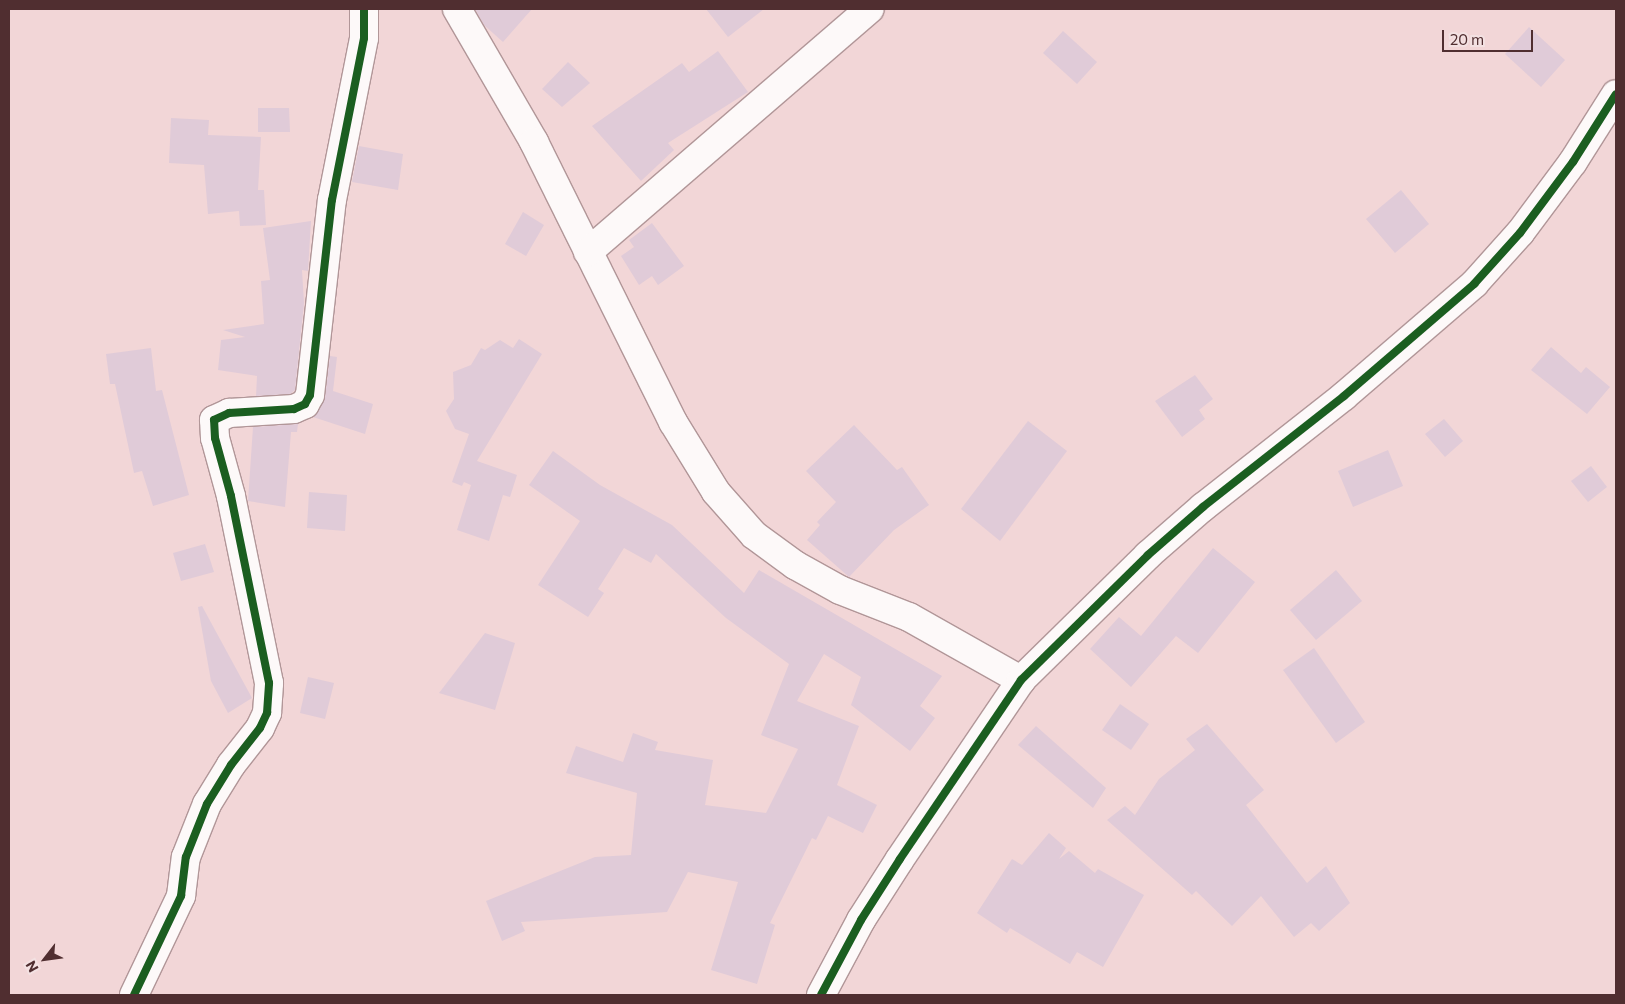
<!DOCTYPE html>
<style>
body{margin:0}
#map{position:relative;width:1625px;height:1004px;overflow:hidden;background:#f2d6d7;font-family:Commissioner,sans-serif}
div>[style]{position:absolute}
.building>*{inset:0;background:#e0cbd8}
.roads{filter:drop-shadow(1px 0 #b19698) drop-shadow(-1px 0 #b19698) drop-shadow(0 1px #b19698) drop-shadow(0 -1px #b19698)}
.street>*{height:28px;margin:-14px;padding:0 14px;transform-origin:14px;border-radius:14px;background:#fdf9f9}
.secondary>*{height:28px;margin:-14px;padding:0 14px;transform-origin:14px;border-radius:14px;background:#fdf9f9}
.cycleway>*{height:8px;margin:-4px;padding:0 4px;transform-origin:4px;border-radius:4px;background:#1b5e20}
span{translate:-50% -50%;white-space:nowrap;text-align:center;line-height:1.15;-webkit-text-stroke:5px #f3e1e2;paint-order:stroke}
.frame{position:absolute;inset:0;border:10px solid #502e30;pointer-events:none}
.north{position:absolute;left:20px;top:934px;width:50px;height:50px;-webkit-text-stroke:4px #f3e1e2;paint-order:stroke;rotate:240deg;font-size:14px;font-weight:700;line-height:20px;text-align:center;color:#502e30}
.north::after{content:'';display:block;margin:auto;width:18px;height:22px;background:#502e30;clip-path:polygon(50% 0,100% 100%,50% 72%,0 100%)}
.scale{position:absolute;left:1442px;top:30px;width:91px;height:22px;box-sizing:border-box;border:2px solid #502e30;border-top:0;padding-left:6px;font-size:15px;line-height:18px;white-space:nowrap;color:#502e30;-webkit-text-stroke:4px #f3e1e2;paint-order:stroke}
</style>
<div id="map">
<div class="building">
<i style="clip-path:polygon(475px 9px,532px 9px,503px 42px,484px 25px)"></i>
<i style="clip-path:polygon(706px 9px,764px 9px,728px 37px)"></i>
<i style="clip-path:polygon(1529px 27px,1565px 60px,1541px 87px,1505px 54px)"></i>
<i style="clip-path:polygon(1063px 31px,1097px 62px,1077px 84px,1043px 53px)"></i>
<i style="clip-path:polygon(718px 51px,748px 92px,668px 143px,674px 150px,641px 181px,592px 126px,682px 63px,689px 72px)"></i>
<i style="clip-path:polygon(568px 62px,590px 83px,562px 107px,542px 89px)"></i>
<i style="clip-path:polygon(258px 108px,289px 108px,290px 132px,258px 132px)"></i>
<i style="clip-path:polygon(171px 118px,209px 120px,208px 135px,261px 137px,258px 190px,264px 190px,266px 225px,240px 226px,239px 211px,208px 214px,204px 165px,169px 163px)"></i>
<i style="clip-path:polygon(359px 146px,403px 154px,398px 190px,352px 182px)"></i>
<i style="clip-path:polygon(1401px 190px,1429px 224px,1395px 253px,1366px 219px)"></i>
<i style="clip-path:polygon(523px 212px,544px 225px,526px 256px,505px 244px)"></i>
<i style="clip-path:polygon(311px 221px,308px 271px,302px 270px,304px 303px,295px 390px,290px 394px,256px 396px,257px 376px,218px 370px,221px 340px,245px 337px,223px 330px,264px 324px,261px 281px,270px 280px,263px 228px)"></i>
<i style="clip-path:polygon(652px 223px,684px 266px,658px 285px,652px 276px,639px 285px,621px 256px,634px 247px,629px 240px)"></i>
<i style="clip-path:polygon(519px 339px,542px 354px,477px 461px,517px 475px,510px 497px,503px 495px,489px 541px,457px 530px,471px 485px,464px 482px,462px 486px,452px 482px,469px 434px,455px 429px,446px 411px,454px 399px,453px 372px,471px 365px,481px 348px,485px 350px,500px 340px,513px 348px)"></i>
<i style="clip-path:polygon(1551px 347px,1581px 373px,1586px 367px,1610px 387px,1587px 414px,1531px 370px)"></i>
<i style="clip-path:polygon(151px 348px,156px 391px,162px 390px,189px 495px,153px 506px,142px 471px,134px 473px,115px 384px,110px 384px,106px 354px)"></i>
<i style="clip-path:polygon(330px 356px,337px 357px,333px 391px,373px 404px,365px 434px,313px 417px,325px 397px)"></i>
<i style="clip-path:polygon(1195px 375px,1213px 399px,1199px 410px,1205px 419px,1182px 437px,1155px 401px)"></i>
<i style="clip-path:polygon(1444px 419px,1463px 441px,1445px 457px,1425px 434px)"></i>
<i style="clip-path:polygon(1028px 421px,1067px 451px,1000px 541px,961px 509px)"></i>
<i style="clip-path:polygon(298px 424px,297px 432px,291px 432px,285px 507px,248px 501px,253px 427px)"></i>
<i style="clip-path:polygon(854px 425px,897px 470px,902px 467px,929px 505px,894px 530px,849px 577px,807px 540px,820px 525px,817px 522px,836px 502px,806px 471px)"></i>
<i style="clip-path:polygon(1388px 450px,1403px 486px,1353px 507px,1338px 471px)"></i>
<i style="clip-path:polygon(553px 451px,600px 485px,672px 525px,744px 593px,759px 570px,942px 676px,920px 706px,935px 718px,910px 751px,851px 705px,861px 677px,824px 654px,797px 701px,859px 726px,837px 785px,877px 805px,863px 833px,828px 816px,816px 840px,812px 838px,770px 923px,775px 925px,757px 984px,711px 970px,738px 882px,688px 872px,667px 912px,521px 922px,525px 931px,502px 941px,486px 901px,595px 857px,631px 855px,637px 793px,566px 773px,576px 746px,623px 762px,633px 733px,658px 742px,655px 750px,713px 760px,705px 805px,766px 813px,798px 749px,761px 735px,789px 664px,726px 618px,656px 554px,651px 563px,624px 548px,598px 589px,604px 593px,588px 617px,538px 585px,580px 521px,529px 485px)"></i>
<i style="clip-path:polygon(1591px 466px,1607px 487px,1588px 502px,1571px 481px)"></i>
<i style="clip-path:polygon(309px 492px,347px 495px,345px 531px,307px 528px)"></i>
<i style="clip-path:polygon(205px 544px,214px 572px,181px 581px,173px 553px)"></i>
<i style="clip-path:polygon(1213px 548px,1255px 582px,1198px 653px,1176px 636px,1131px 687px,1090px 649px,1119px 617px,1141px 636px)"></i>
<i style="clip-path:polygon(1336px 570px,1362px 601px,1316px 640px,1290px 610px)"></i>
<i style="clip-path:polygon(202px 606px,252px 698px,228px 713px,211px 681px,198px 607px)"></i>
<i style="clip-path:polygon(485px 633px,515px 643px,495px 710px,439px 693px)"></i>
<i style="clip-path:polygon(1314px 648px,1365px 722px,1336px 743px,1283px 670px)"></i>
<i style="clip-path:polygon(308px 677px,334px 683px,325px 719px,300px 713px)"></i>
<i style="clip-path:polygon(1120px 704px,1149px 724px,1131px 750px,1102px 730px)"></i>
<i style="clip-path:polygon(1207px 724px,1264px 790px,1246px 805px,1307px 883px,1326px 866px,1350px 903px,1319px 931px,1311px 923px,1294px 937px,1261px 896px,1232px 926px,1196px 891px,1192px 895px,1107px 820px,1125px 806px,1135px 815px,1159px 779px,1195px 750px,1186px 739px)"></i>
<i style="clip-path:polygon(1036px 726px,1106px 788px,1093px 808px,1018px 745px)"></i>
<i style="clip-path:polygon(1049px 833px,1066px 848px,1059px 859px,1069px 851px,1095px 873px,1098px 869px,1144px 895px,1103px 967px,1077px 952px,1070px 964px,1010px 928px,1007px 933px,977px 913px,1012px 859px,1022px 865px)"></i>
</div>
<div class="roads">
<div class="street">
<i style="left:457px;top:9px;width:154px;rotate:59.9deg"></i>
<i style="left:534px;top:142px;width:313px;rotate:63.6deg"></i>
<i style="left:673px;top:422px;width:82px;rotate:58.4deg"></i>
<i style="left:716px;top:492px;width:57px;rotate:48.5deg"></i>
<i style="left:754px;top:535px;width:51px;rotate:36.2deg"></i>
<i style="left:795px;top:565px;width:51px;rotate:29.1deg"></i>
<i style="left:840px;top:590px;width:74px;rotate:21.4deg"></i>
<i style="left:909px;top:617px;width:129px;rotate:29.4deg"></i>
<i style="left:588px;top:252px;width:372px;rotate:-40.8deg"></i>
<i style="left:134px;top:995px;width:110px;rotate:-64.6deg"></i>
<i style="left:181px;top:896px;width:39px;rotate:-83deg"></i>
<i style="left:186px;top:857px;width:57px;rotate:-68.4deg"></i>
<i style="left:207px;top:804px;width:46px;rotate:-58.4deg"></i>
<i style="left:231px;top:765px;width:47px;rotate:-51.9deg"></i>
<i style="left:260px;top:728px;width:17px;rotate:-65deg"></i>
<i style="left:267px;top:713px;width:30px;rotate:-86deg"></i>
<i style="left:269px;top:683px;width:191px;rotate:-101.5deg"></i>
<i style="left:231px;top:496px;width:60px;rotate:-105.4deg"></i>
<i style="left:215px;top:438px;width:18px;rotate:-93deg"></i>
<i style="left:214px;top:420px;width:17px;rotate:-25deg"></i>
<i style="left:229px;top:413px;width:65px;rotate:-3.5deg"></i>
<i style="left:294px;top:409px;width:12px;rotate:-24deg"></i>
<i style="left:305px;top:404px;width:10px;rotate:-61deg"></i>
<i style="left:310px;top:395px;width:196px;rotate:-83.6deg"></i>
<i style="left:332px;top:200px;width:165px;rotate:-78.8deg"></i>
<i style="left:364px;top:38px;width:29px;rotate:-90deg"></i>
</div>
<div class="secondary">
<i style="left:821px;top:995px;width:85px;rotate:-61.9deg"></i>
<i style="left:861px;top:920px;width:72px;rotate:-57.4deg"></i>
<i style="left:900px;top:859px;width:216px;rotate:-55.9deg"></i>
<i style="left:1021px;top:680px;width:178px;rotate:-44.5deg"></i>
<i style="left:1148px;top:555px;width:73px;rotate:-41.1deg"></i>
<i style="left:1203px;top:507px;width:179px;rotate:-38.2deg"></i>
<i style="left:1344px;top:396px;width:172px;rotate:-40.7deg"></i>
<i style="left:1474px;top:284px;width:69px;rotate:-48deg"></i>
<i style="left:1520px;top:233px;width:89px;rotate:-53.3deg"></i>
<i style="left:1573px;top:162px;width:80px;rotate:-57.7deg"></i>
</div>
</div>
<div class="cycleway">
<i style="left:134px;top:995px;width:110px;rotate:-64.6deg"></i>
<i style="left:181px;top:896px;width:39px;rotate:-83deg"></i>
<i style="left:186px;top:857px;width:57px;rotate:-68.4deg"></i>
<i style="left:207px;top:804px;width:46px;rotate:-58.4deg"></i>
<i style="left:231px;top:765px;width:47px;rotate:-51.9deg"></i>
<i style="left:260px;top:728px;width:17px;rotate:-65deg"></i>
<i style="left:267px;top:713px;width:30px;rotate:-86deg"></i>
<i style="left:269px;top:683px;width:191px;rotate:-101.5deg"></i>
<i style="left:231px;top:496px;width:60px;rotate:-105.4deg"></i>
<i style="left:215px;top:438px;width:18px;rotate:-93deg"></i>
<i style="left:214px;top:420px;width:17px;rotate:-25deg"></i>
<i style="left:229px;top:413px;width:65px;rotate:-3.5deg"></i>
<i style="left:294px;top:409px;width:12px;rotate:-24deg"></i>
<i style="left:305px;top:404px;width:10px;rotate:-61deg"></i>
<i style="left:310px;top:395px;width:196px;rotate:-83.6deg"></i>
<i style="left:332px;top:200px;width:165px;rotate:-78.8deg"></i>
<i style="left:364px;top:38px;width:29px;rotate:-90deg"></i>
<i style="left:821px;top:995px;width:85px;rotate:-61.9deg"></i>
<i style="left:861px;top:920px;width:72px;rotate:-57.4deg"></i>
<i style="left:900px;top:859px;width:216px;rotate:-55.9deg"></i>
<i style="left:1021px;top:680px;width:178px;rotate:-44.5deg"></i>
<i style="left:1148px;top:555px;width:73px;rotate:-41.1deg"></i>
<i style="left:1203px;top:507px;width:179px;rotate:-38.2deg"></i>
<i style="left:1344px;top:396px;width:172px;rotate:-40.7deg"></i>
<i style="left:1474px;top:284px;width:69px;rotate:-48deg"></i>
<i style="left:1520px;top:233px;width:89px;rotate:-53.3deg"></i>
<i style="left:1573px;top:162px;width:80px;rotate:-57.7deg"></i>
</div>
<div class="frame"></div>
<div class="north">N</div>
<div class="scale">20 m</div>
</div>
